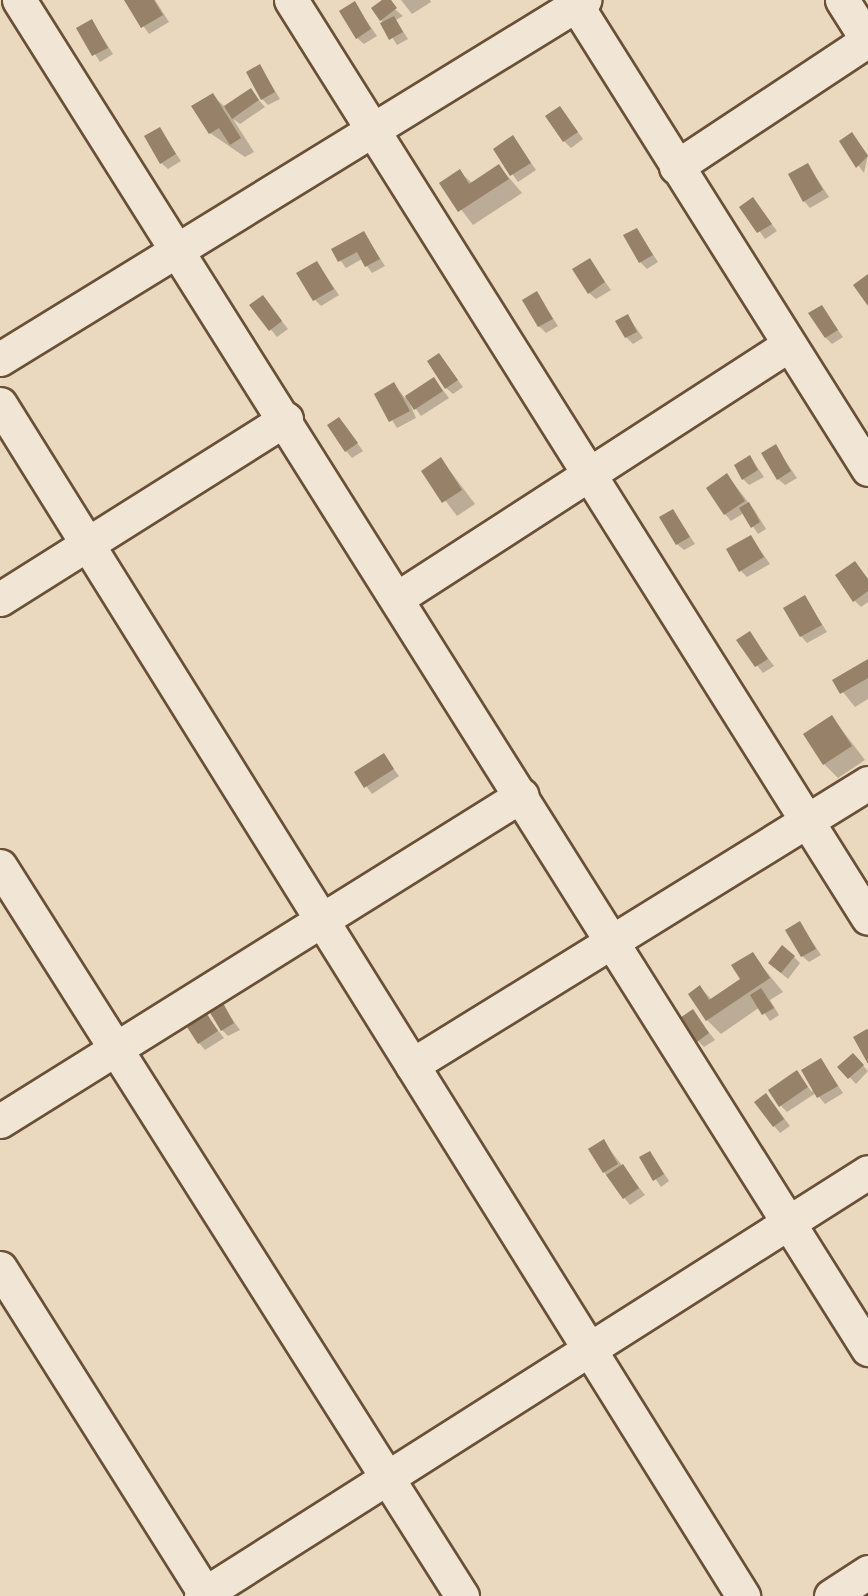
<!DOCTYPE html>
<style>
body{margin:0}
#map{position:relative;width:868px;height:1596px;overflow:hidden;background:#ead8bf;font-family:"IM FELL English",serif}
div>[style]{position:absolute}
.shadow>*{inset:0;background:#0003}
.building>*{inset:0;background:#978168}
.roads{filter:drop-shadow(2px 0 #695037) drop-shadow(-2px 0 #695037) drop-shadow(0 2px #695037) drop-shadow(0 -2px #695037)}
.street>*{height:33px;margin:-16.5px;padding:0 16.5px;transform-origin:16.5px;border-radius:16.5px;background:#f1e6d5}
span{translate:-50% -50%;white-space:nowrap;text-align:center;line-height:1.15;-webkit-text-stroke:5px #f1e6d5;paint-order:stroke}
</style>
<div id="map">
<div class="shadow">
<i style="clip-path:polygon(125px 0,155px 0,169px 22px,149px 34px)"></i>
<i style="clip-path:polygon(384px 0,403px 16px,396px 20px,408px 39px,397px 45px,381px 20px)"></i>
<i style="clip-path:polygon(401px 0,430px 0,431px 2px,412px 14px)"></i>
<i style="clip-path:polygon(354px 3px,377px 36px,364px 44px,357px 38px)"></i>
<i style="clip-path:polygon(92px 21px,113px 54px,100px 62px,78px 28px)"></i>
<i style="clip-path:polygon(260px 66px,280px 99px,268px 105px,262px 99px)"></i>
<i style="clip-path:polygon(250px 90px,265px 107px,240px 124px,233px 119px,254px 152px,245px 157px,210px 133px,212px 95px,225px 107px)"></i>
<i style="clip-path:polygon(560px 108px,583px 139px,571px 148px,564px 141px)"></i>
<i style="clip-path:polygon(159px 129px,181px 161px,168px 169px,161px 163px)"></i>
<i style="clip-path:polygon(852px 134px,868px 155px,864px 173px,841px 142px)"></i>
<i style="clip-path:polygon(513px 137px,536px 170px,518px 182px,495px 149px)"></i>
<i style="clip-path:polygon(808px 165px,829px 197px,810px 208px,804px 201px)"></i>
<i style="clip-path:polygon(499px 166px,522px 193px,473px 225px,441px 183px,459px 171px,472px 183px)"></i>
<i style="clip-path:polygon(753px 199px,777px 231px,765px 239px,742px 207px)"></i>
<i style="clip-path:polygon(637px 230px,658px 262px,647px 269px,640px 262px)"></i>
<i style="clip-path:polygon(364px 233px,385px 266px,372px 273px,362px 259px,346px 268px,333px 250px)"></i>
<i style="clip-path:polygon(589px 260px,611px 290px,596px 299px,589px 293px)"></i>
<i style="clip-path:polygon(317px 263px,339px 295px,321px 306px,315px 300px)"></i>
<i style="clip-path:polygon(537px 293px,558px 326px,546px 333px,539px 326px)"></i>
<i style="clip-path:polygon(263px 297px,288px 329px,277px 337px,251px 305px)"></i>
<i style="clip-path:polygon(821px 306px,843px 337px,832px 344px,826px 338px)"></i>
<i style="clip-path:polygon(628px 316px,643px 338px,633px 344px,626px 337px)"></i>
<i style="clip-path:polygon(439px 355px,463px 387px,453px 394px,446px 388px)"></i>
<i style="clip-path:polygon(434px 379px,449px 398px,421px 416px,407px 397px,416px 418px,397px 428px,376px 394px,394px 384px,405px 398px)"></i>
<i style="clip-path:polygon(339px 418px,363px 451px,352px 458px,346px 451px)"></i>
<i style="clip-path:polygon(775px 446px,797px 478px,785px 485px,778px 479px)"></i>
<i style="clip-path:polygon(750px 457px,764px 477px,749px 485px,743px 479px)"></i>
<i style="clip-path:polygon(441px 459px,475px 504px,457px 516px,423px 471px)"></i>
<i style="clip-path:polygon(727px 475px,755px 511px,766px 529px,758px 534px,744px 513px,731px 521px,725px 514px)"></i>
<i style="clip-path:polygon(673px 511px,695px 544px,684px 550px,677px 544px)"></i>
<i style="clip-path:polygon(751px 537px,770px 564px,747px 577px,741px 571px)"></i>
<i style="clip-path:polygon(855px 563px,868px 579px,868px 602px,861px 607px,855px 601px)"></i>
<i style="clip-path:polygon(805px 597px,827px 632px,807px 643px,801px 636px)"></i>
<i style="clip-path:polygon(749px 633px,774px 666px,763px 673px,738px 640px)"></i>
<i style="clip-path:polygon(868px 660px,868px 699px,855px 707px,834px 681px)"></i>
<i style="clip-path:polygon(832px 717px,865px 760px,838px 778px,824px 764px)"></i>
<i style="clip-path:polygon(383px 755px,399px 776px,372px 794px,356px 772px)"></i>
<i style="clip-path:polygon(800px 923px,821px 955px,809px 962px,802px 956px)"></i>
<i style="clip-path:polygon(752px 954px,783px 992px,770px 1000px,779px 1015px,770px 1021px,760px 1007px,721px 1034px,707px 1020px,700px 987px,712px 1000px,742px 979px)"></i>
<i style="clip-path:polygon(794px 957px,800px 963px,788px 979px,776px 969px)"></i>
<i style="clip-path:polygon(222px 1005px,240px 1030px,228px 1036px,222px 1030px)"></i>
<i style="clip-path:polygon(692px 1011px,715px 1040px,704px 1047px,698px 1041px)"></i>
<i style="clip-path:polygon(207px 1016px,224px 1038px,205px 1050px,199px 1043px)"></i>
<i style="clip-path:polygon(853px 1055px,868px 1071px,856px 1084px,840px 1067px)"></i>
<i style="clip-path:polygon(821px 1060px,843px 1093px,825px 1104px,816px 1093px,787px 1112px,781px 1106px,796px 1072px,812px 1092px)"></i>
<i style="clip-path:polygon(772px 1102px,790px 1126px,780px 1133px,774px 1126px)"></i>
<i style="clip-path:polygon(603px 1141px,645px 1195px,630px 1205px,604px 1172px)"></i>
<i style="clip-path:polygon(650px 1152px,669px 1181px,661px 1187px,641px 1157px)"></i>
</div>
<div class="building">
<i style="clip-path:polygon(124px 0,154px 0,163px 15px,141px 28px)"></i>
<i style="clip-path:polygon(382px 0,391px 0,397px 8px,380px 21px,371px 8px)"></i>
<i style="clip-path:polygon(355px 1px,371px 29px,356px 39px,339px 11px)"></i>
<i style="clip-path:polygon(394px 16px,403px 32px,389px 40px,380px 23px)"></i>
<i style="clip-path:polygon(92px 19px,108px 48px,92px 56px,76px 28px)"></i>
<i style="clip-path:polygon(260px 64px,275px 92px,261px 100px,246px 72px)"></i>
<i style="clip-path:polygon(251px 88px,259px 100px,232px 119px,224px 106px)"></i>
<i style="clip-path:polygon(213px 93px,241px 138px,230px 145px,219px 128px,209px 134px,191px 106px)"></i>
<i style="clip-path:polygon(560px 106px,578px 132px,563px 142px,545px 116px)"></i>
<i style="clip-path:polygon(160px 127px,176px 154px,160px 164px,144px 136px)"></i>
<i style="clip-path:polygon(852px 132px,868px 156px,856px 168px,839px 141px)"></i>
<i style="clip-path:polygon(513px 135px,531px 163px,510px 176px,493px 149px)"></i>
<i style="clip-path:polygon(808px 163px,823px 190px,803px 202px,788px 174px)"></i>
<i style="clip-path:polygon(499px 164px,509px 179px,458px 212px,439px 183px,460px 169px,469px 184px)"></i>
<i style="clip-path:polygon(753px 197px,772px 224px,757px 233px,739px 207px)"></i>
<i style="clip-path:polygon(637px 228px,653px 255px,639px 263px,623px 235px)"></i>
<i style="clip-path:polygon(364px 231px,380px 259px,365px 267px,357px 252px,338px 262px,331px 249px)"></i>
<i style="clip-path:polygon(590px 258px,605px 282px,588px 294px,572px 269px)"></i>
<i style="clip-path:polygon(317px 261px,334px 289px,313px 301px,296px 273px)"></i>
<i style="clip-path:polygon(868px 274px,868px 306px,853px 285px)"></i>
<i style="clip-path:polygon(537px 291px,553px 319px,538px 327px,522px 300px)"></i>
<i style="clip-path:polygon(263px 295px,282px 321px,269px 331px,249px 305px)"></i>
<i style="clip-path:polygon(822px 305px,838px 330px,825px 338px,808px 313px)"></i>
<i style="clip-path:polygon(628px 314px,637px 332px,625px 338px,615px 321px)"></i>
<i style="clip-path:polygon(439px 353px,458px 380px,445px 389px,427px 361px)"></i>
<i style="clip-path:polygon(434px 377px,443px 391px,414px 410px,405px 396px)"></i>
<i style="clip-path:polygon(394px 382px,410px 411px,389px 422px,374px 394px)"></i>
<i style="clip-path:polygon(339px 417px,358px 443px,345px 452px,327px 425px)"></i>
<i style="clip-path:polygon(776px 444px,791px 471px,777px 480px,761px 453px)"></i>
<i style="clip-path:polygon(750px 455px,758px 470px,742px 480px,734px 465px)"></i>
<i style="clip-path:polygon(441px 457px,462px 490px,442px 503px,421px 471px)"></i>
<i style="clip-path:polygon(727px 473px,745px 501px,724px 515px,706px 488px)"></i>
<i style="clip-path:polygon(749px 502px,760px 522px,751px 528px,739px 508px)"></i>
<i style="clip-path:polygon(673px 509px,690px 537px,676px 545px,659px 517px)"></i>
<i style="clip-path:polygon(751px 535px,764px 557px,739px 572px,726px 549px)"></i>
<i style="clip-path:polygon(855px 561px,868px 579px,868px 591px,853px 602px,835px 575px)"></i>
<i style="clip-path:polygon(805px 595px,822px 625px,800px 637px,783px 608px)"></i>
<i style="clip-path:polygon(750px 631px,768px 659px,755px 667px,736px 640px)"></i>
<i style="clip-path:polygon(868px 659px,868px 678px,840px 694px,832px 680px)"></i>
<i style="clip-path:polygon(832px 715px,852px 746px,823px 765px,803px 734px)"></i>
<i style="clip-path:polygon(384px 753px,394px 769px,364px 788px,354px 772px)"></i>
<i style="clip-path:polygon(800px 921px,816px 949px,801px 957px,785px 930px)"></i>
<i style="clip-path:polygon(782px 945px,795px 956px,781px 973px,768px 963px)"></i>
<i style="clip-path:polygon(753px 952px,770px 978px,706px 1021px,688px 994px,700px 985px,709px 1000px,740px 979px,731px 965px)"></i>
<i style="clip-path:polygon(761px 988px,774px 1008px,762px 1015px,750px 995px)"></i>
<i style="clip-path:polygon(223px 1003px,234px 1023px,221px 1031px,209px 1011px)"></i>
<i style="clip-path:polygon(693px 1009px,709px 1033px,697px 1042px,680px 1018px)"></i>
<i style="clip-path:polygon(207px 1014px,218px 1031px,198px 1044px,187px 1027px)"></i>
<i style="clip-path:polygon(867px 1029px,868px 1030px,868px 1064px,853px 1037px)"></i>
<i style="clip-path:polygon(853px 1053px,864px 1065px,848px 1079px,837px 1067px)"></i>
<i style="clip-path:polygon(821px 1058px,838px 1086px,817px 1098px,801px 1070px)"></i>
<i style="clip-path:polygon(797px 1070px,808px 1087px,779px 1107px,768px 1090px)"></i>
<i style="clip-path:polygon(766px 1093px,784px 1119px,773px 1127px,754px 1102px)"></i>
<i style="clip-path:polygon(604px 1139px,618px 1164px,603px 1173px,588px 1149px)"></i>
<i style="clip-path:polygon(650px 1151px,664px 1174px,653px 1181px,639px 1157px)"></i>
<i style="clip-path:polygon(623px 1164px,639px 1188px,623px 1199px,606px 1175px)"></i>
</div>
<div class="roads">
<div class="street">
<i style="left:19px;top:0;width:1594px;rotate:57.82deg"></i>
<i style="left:291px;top:0;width:1084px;rotate:57.85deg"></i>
<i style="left:573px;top:0;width:554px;rotate:57.83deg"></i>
<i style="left:842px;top:0;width:49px;rotate:57.6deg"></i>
<i style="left:676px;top:167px;width:230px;rotate:-33.5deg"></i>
<i style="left:0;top:359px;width:686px;rotate:-31.58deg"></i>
<i style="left:0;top:404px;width:1405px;rotate:58.06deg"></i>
<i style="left:399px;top:597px;width:464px;rotate:-32.9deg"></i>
<i style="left:0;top:599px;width:338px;rotate:-32.2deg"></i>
<i style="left:0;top:866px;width:864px;rotate:57.67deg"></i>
<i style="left:412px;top:1065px;width:536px;rotate:-31.73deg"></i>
<i style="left:0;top:1121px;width:615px;rotate:-31.99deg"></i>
<i style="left:0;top:1268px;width:385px;rotate:57.8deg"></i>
<i style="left:201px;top:1596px;width:790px;rotate:-32.44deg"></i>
<i style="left:831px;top:1596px;width:44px;rotate:-33deg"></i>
</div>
</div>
</div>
